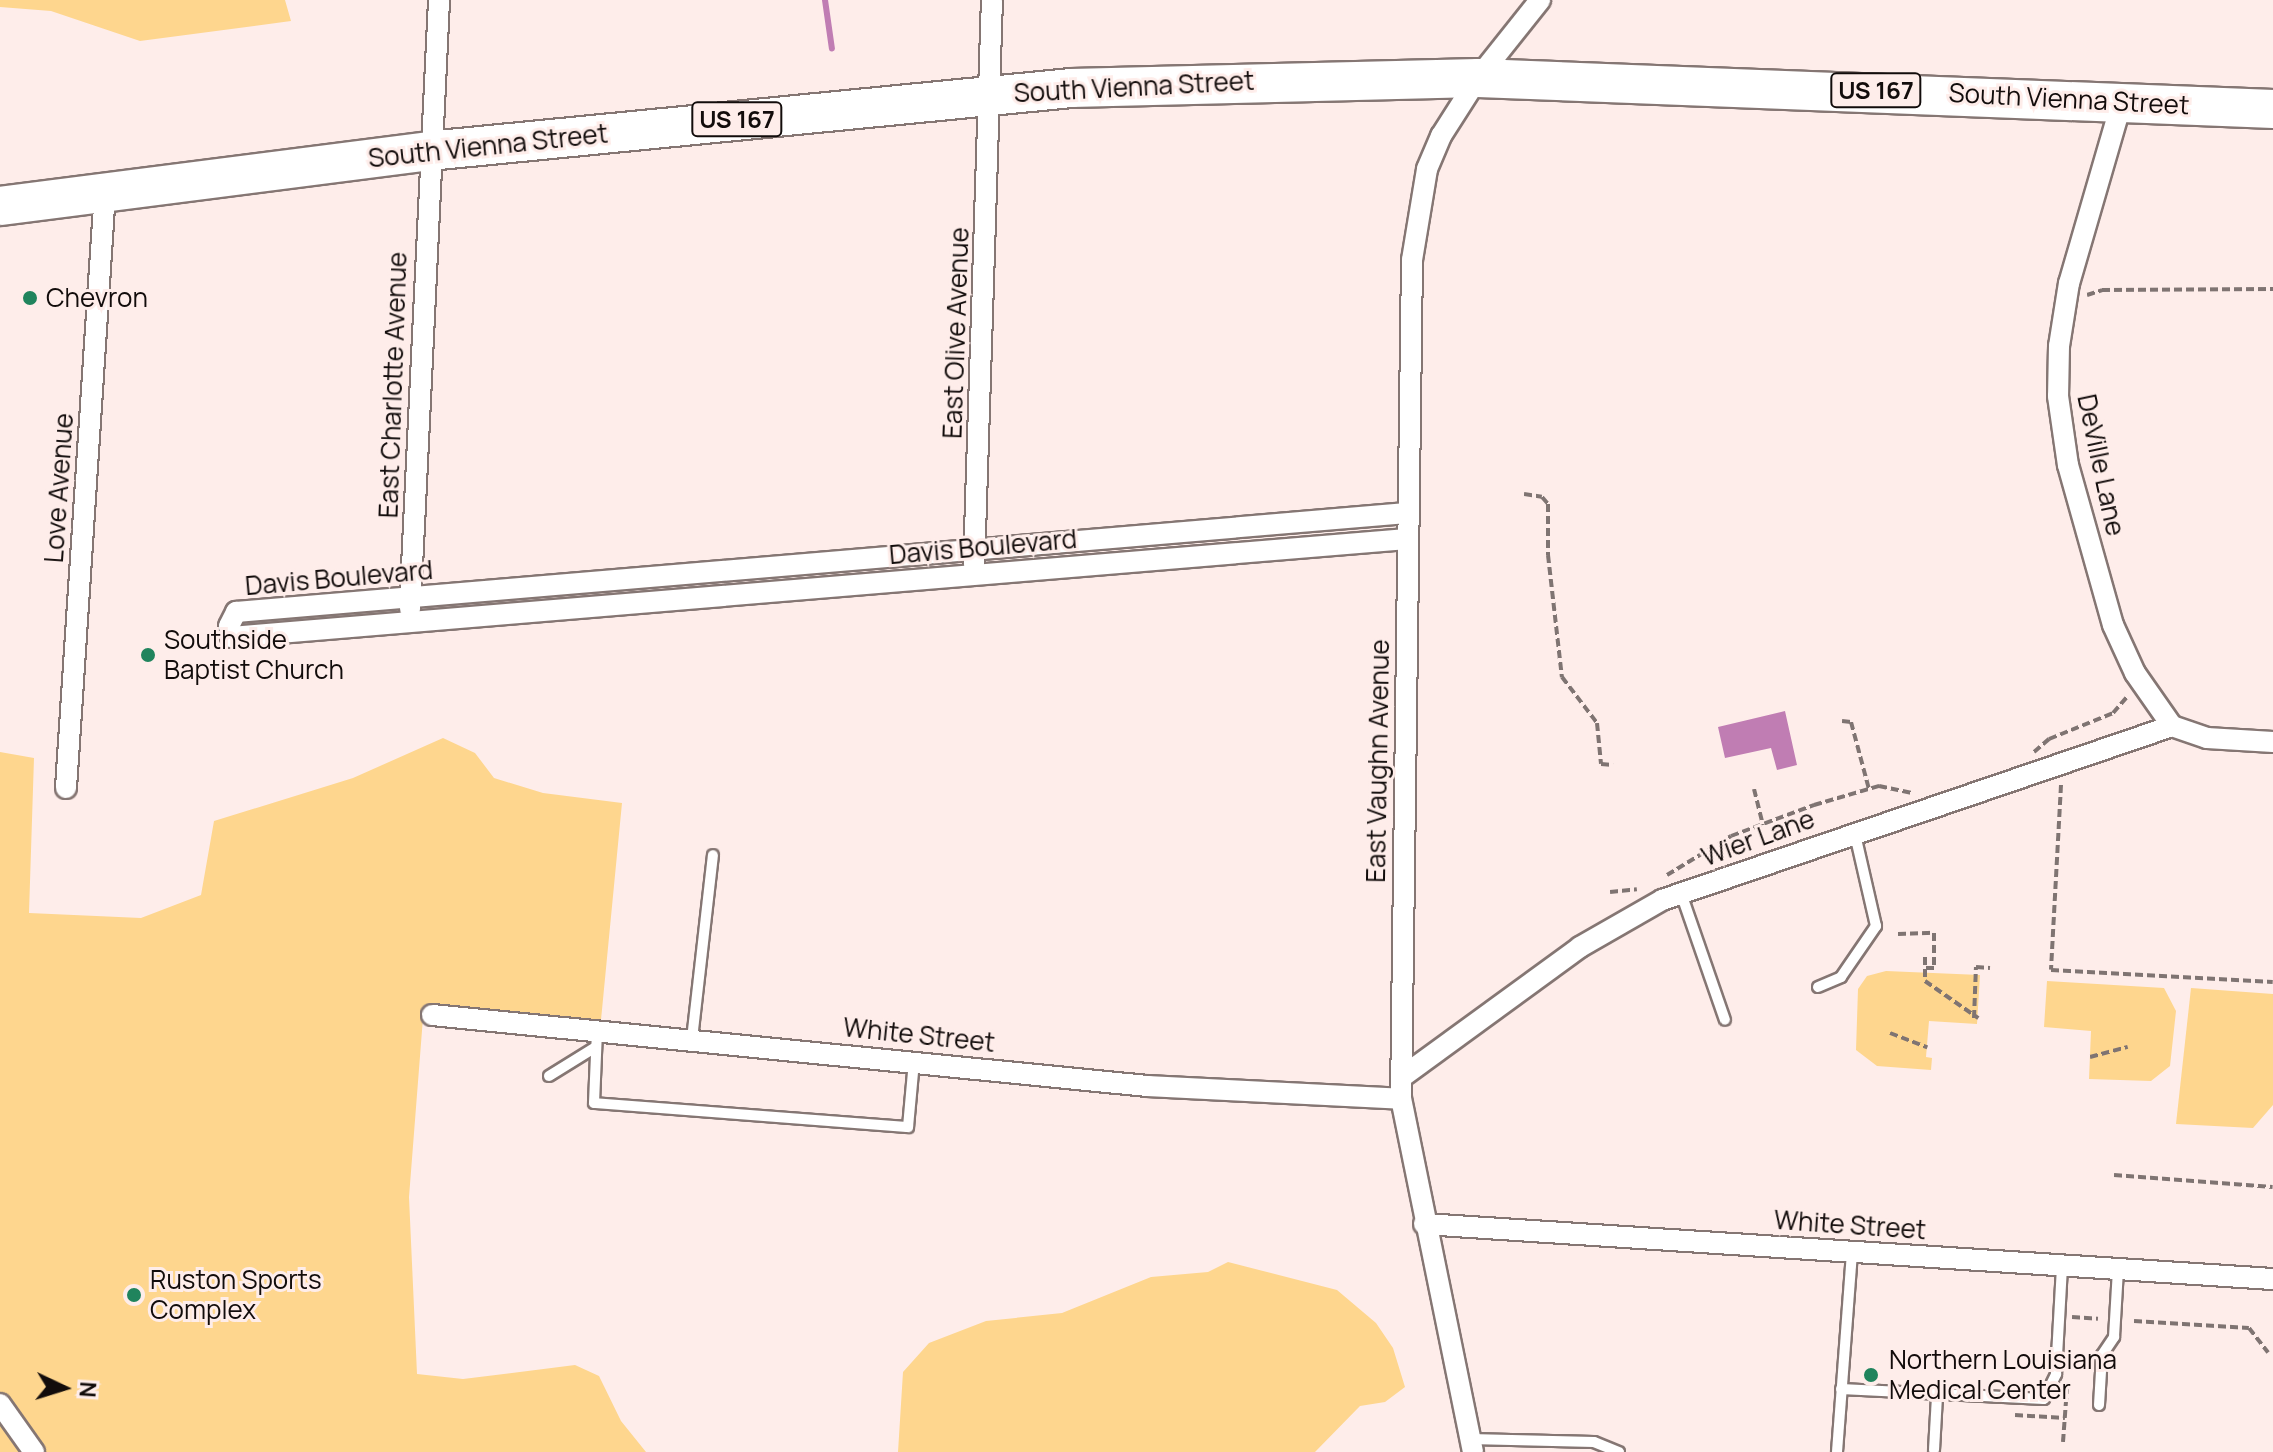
<!DOCTYPE html>
<style>
body{margin:0}
#map{position:relative;width:2273px;height:1452px;overflow:hidden;background:#feedea;font-family:Manrope,sans-serif}
div>[style]{position:absolute}
.green>*{inset:0;background:#fed68e}
.water>*{inset:0;background:#c07db3}
.stream>*{height:6px;margin:-3px;padding:0 3px;transform-origin:3px;border-radius:3px;background:#c07db3}
.path>*{height:4px;margin-top:-2px;transform-origin:0;background:repeating-linear-gradient(90deg,#7f7472 0 8px,transparent 0 12px)}
.roads{filter:drop-shadow(2px 0 #857673) drop-shadow(-2px 0 #857673) drop-shadow(0 2px #857673) drop-shadow(0 -2px #857673)}
.lane>*{height:10px;margin:-5px;padding:0 5px;transform-origin:5px;border-radius:5px;background:#fff}
.street>*{height:20px;margin:-10px;padding:0 10px;transform-origin:10px;border-radius:10px;background:#fff}
.highway>*{height:38px;margin:-19px;padding:0 19px;transform-origin:19px;border-radius:19px;background:#fff}
.dots>*{width:22px;height:22px;translate:-50% -50%;box-sizing:border-box;border:4px solid #feedea;border-radius:50%}
span{translate:-50% -50%;white-space:nowrap;text-align:center;line-height:1.15;-webkit-text-stroke:6px #feedea;paint-order:stroke}
.shield-label span{padding:2px 6px;background:#feedea;border:2px solid;border-radius:6px;-webkit-text-stroke-width:0}
.shield-label{font-size:24px;color:#120c0b;font-weight:700}
.street-label{font-size:26px;color:#120c0b}
.poi-label{font-size:26px;color:#120c0b}
.left{translate:0 -50%;text-align:left}
.north{position:absolute;left:24px;top:1348px;width:80px;height:80px;-webkit-text-stroke:6px #feedea;paint-order:stroke;rotate:94deg;font-size:22px;font-weight:700;line-height:32px;text-align:center;color:#120c0b}
.north::after{content:'';display:block;margin:auto;width:28px;height:36px;background:#120c0b;clip-path:polygon(50% 0,100% 100%,50% 72%,0 100%)}
</style>
<div id="map">
<div class="green">
<i style="clip-path:polygon(0 0,285px 0,291px 21px,140px 41px,51px 11px,0 7px)"></i>
<i style="clip-path:polygon(443px 738px,475px 753px,494px 778px,543px 793px,622px 803px,601px 1020px,424px 1005px,409px 1197px,417px 1374px,463px 1379px,575px 1365px,599px 1376px,621px 1421px,646px 1452px,0 1452px,0 752px,34px 758px,29px 913px,141px 918px,201px 895px,214px 821px,353px 778px)"></i>
<i style="clip-path:polygon(1886px 971px,1980px 975px,1977px 1024px,1929px 1021px,1926px 1057px,1932px 1058px,1931px 1070px,1877px 1066px,1856px 1050px,1858px 989px,1867px 976px)"></i>
<i style="clip-path:polygon(2047px 981px,2164px 988px,2176px 1011px,2170px 1066px,2151px 1081px,2089px 1079px,2091px 1031px,2044px 1027px)"></i>
<i style="clip-path:polygon(2191px 988px,2273px 994px,2273px 1105px,2253px 1128px,2176px 1124px)"></i>
<i style="clip-path:polygon(1228px 1262px,1337px 1290px,1376px 1323px,1393px 1348px,1405px 1387px,1385px 1402px,1360px 1406px,1315px 1452px,898px 1452px,903px 1372px,929px 1343px,986px 1321px,1062px 1313px,1151px 1277px,1208px 1272px)"></i>
</div>
<div class="water">
<i style="clip-path:polygon(1785px 711px,1797px 765px,1777px 770px,1771px 748px,1725px 758px,1718px 727px)"></i>
</div>
<div class="stream">
<i style="left:825px;top:0;width:49px;rotate:81.9deg"></i>
</div>
<div class="path">
<i style="left:2087px;top:295px;width:16px;rotate:-18deg"></i>
<i style="left:2102px;top:290px;width:171px;rotate:-0.3deg"></i>
<i style="left:1524px;top:494px;width:18px;rotate:9deg"></i>
<i style="left:1542px;top:497px;width:9px;rotate:49deg"></i>
<i style="left:1548px;top:504px;width:51px;rotate:90deg"></i>
<i style="left:1548px;top:555px;width:123px;rotate:83.5deg"></i>
<i style="left:1562px;top:677px;width:58px;rotate:52.7deg"></i>
<i style="left:1597px;top:723px;width:41px;rotate:84.4deg"></i>
<i style="left:1601px;top:764px;width:12px;rotate:5deg"></i>
<i style="left:1842px;top:721px;width:9px;rotate:6deg"></i>
<i style="left:1851px;top:722px;width:69px;rotate:75deg"></i>
<i style="left:2034px;top:752px;width:20px;rotate:-41deg"></i>
<i style="left:2049px;top:739px;width:69px;rotate:-22.1deg"></i>
<i style="left:2113px;top:713px;width:21px;rotate:-49deg"></i>
<i style="left:2061px;top:785px;width:185px;rotate:93.1deg"></i>
<i style="left:2051px;top:970px;width:222px;rotate:3.1deg"></i>
<i style="left:1754px;top:789px;width:37px;rotate:76deg"></i>
<i style="left:1667px;top:875px;width:75px;rotate:-31.4deg"></i>
<i style="left:1731px;top:836px;width:89px;rotate:-20.5deg"></i>
<i style="left:1814px;top:805px;width:68px;rotate:-16.3deg"></i>
<i style="left:1879px;top:786px;width:35px;rotate:12deg"></i>
<i style="left:1610px;top:892px;width:27px;rotate:-6deg"></i>
<i style="left:1898px;top:934px;width:36px;rotate:-2deg"></i>
<i style="left:1934px;top:933px;width:35px;rotate:90deg"></i>
<i style="left:1934px;top:968px;width:9px;rotate:180deg"></i>
<i style="left:1925px;top:957px;width:24px;rotate:90deg"></i>
<i style="left:1925px;top:981px;width:65px;rotate:34.9deg"></i>
<i style="left:1974px;top:1018px;width:51px;rotate:-87.8deg"></i>
<i style="left:1976px;top:967px;width:14px;rotate:4deg"></i>
<i style="left:1890px;top:1033px;width:40px;rotate:21deg"></i>
<i style="left:2090px;top:1057px;width:39px;rotate:-15deg"></i>
<i style="left:2114px;top:1175px;width:159px;rotate:4.3deg"></i>
<i style="left:2072px;top:1317px;width:26px;rotate:4deg"></i>
<i style="left:2134px;top:1321px;width:115px;rotate:3.5deg"></i>
<i style="left:2249px;top:1328px;width:31px;rotate:52deg"></i>
<i style="left:2015px;top:1415px;width:50px;rotate:3.4deg"></i>
<i style="left:2063px;top:1442px;width:54px;rotate:-85.8deg"></i>
</div>
<div class="roads">
<div class="lane">
<i style="left:1681px;top:893px;width:134px;rotate:70.9deg"></i>
<i style="left:1818px;top:987px;width:25px;rotate:-23deg"></i>
<i style="left:1841px;top:977px;width:62px;rotate:-55.5deg"></i>
<i style="left:1876px;top:926px;width:94px;rotate:-102.9deg"></i>
<i style="left:597px;top:1031px;width:72px;rotate:92.4deg"></i>
<i style="left:594px;top:1103px;width:315px;rotate:4.4deg"></i>
<i style="left:908px;top:1127px;width:66px;rotate:-84.8deg"></i>
<i style="left:692px;top:1039px;width:185px;rotate:-83.5deg"></i>
<i style="left:549px;top:1076px;width:55px;rotate:-31.7deg"></i>
<i style="left:1841px;top:1389px;width:203px;rotate:2.8deg"></i>
<i style="left:2044px;top:1399px;width:28px;rotate:-64deg"></i>
<i style="left:2056px;top:1374px;width:109px;rotate:-86.8deg"></i>
<i style="left:2099px;top:1405px;width:50px;rotate:-86.6deg"></i>
<i style="left:2102px;top:1355px;width:22px;rotate:-56deg"></i>
<i style="left:2114px;top:1337px;width:68px;rotate:-86.6deg"></i>
<i style="left:1470px;top:1439px;width:124px;rotate:1.4deg"></i>
<i style="left:1594px;top:1442px;width:27px;rotate:22deg"></i>
<i style="left:1934px;top:1450px;width:54px;rotate:-86.8deg"></i>
<i style="left:1837px;top:1452px;width:202px;rotate:-85.7deg"></i>
</div>
<div class="street">
<i style="left:2122px;top:101px;width:190px;rotate:106.2deg"></i>
<i style="left:2069px;top:283px;width:64px;rotate:99deg"></i>
<i style="left:2059px;top:346px;width:50px;rotate:91.1deg"></i>
<i style="left:2058px;top:396px;width:70px;rotate:81.8deg"></i>
<i style="left:2068px;top:465px;width:166px;rotate:74.3deg"></i>
<i style="left:2113px;top:625px;width:53px;rotate:65.4deg"></i>
<i style="left:2135px;top:673px;width:65px;rotate:55.1deg"></i>
<i style="left:2172px;top:726px;width:37px;rotate:19deg"></i>
<i style="left:2207px;top:738px;width:66px;rotate:3.5deg"></i>
<i style="left:1407px;top:539px;width:1180px;rotate:175.24deg"></i>
<i style="left:231px;top:637px;width:11px;rotate:-100deg"></i>
<i style="left:229px;top:626px;width:16px;rotate:-63deg"></i>
<i style="left:236px;top:612px;width:1175px;rotate:-4.83deg"></i>
<i style="left:974px;top:565px;width:565px;rotate:-88.18deg"></i>
<i style="left:410px;top:609px;width:610px;rotate:-87.27deg"></i>
<i style="left:66px;top:788px;width:597px;rotate:-86.26deg"></i>
<i style="left:432px;top:1015px;width:719px;rotate:5.67deg"></i>
<i style="left:1147px;top:1086px;width:254px;rotate:2.9deg"></i>
<i style="left:1402px;top:1077px;width:220px;rotate:-36.1deg"></i>
<i style="left:1580px;top:947px;width:95px;rotate:-29.8deg"></i>
<i style="left:1662px;top:900px;width:539px;rotate:-18.84deg"></i>
<i style="left:1424px;top:1224px;width:851px;rotate:3.71deg"></i>
<i style="left:0;top:1404px;width:59px;rotate:54.7deg"></i>
<i style="left:1473px;top:1452px;width:360px;rotate:-101.5deg"></i>
<i style="left:1401px;top:1099px;width:839px;rotate:-89.25deg"></i>
<i style="left:1412px;top:260px;width:92px;rotate:-80.6deg"></i>
<i style="left:1427px;top:169px;width:36px;rotate:-67deg"></i>
<i style="left:1441px;top:136px;width:69px;rotate:-57.5deg"></i>
<i style="left:1478px;top:78px;width:100px;rotate:-51.5deg"></i>
</div>
<div class="highway">
<i style="left:0;top:206px;width:433px;rotate:-7.3deg"></i>
<i style="left:429px;top:151px;width:645px;rotate:-5.6deg"></i>
<i style="left:1071px;top:88px;width:407px;rotate:-1.4deg"></i>
<i style="left:1478px;top:78px;width:796px;rotate:2.23deg"></i>
</div>
</div>
<div class="dots">
<i style="left:30px;top:298px;background:#20845d"></i>
<i style="left:148px;top:655px;background:#20845d"></i>
<i style="left:134px;top:1295px;background:#20845d"></i>
<i style="left:1871px;top:1375px;background:#20845d"></i>
</div>
<div class="shield-label">
<span style="left:1876px;top:90px">US 167</span>
<span style="left:737px;top:119px">US 167</span>
</div>
<div class="street-label">
<span style="left:1134px;top:87px;rotate:-3deg">South Vienna Street</span>
<span style="left:2069px;top:99px;rotate:3deg">South Vienna Street</span>
<span style="left:488px;top:146px;rotate:-6deg">South Vienna Street</span>
<span style="left:956px;top:333px;rotate:-88deg">East Olive Avenue</span>
<span style="left:393px;top:385px;rotate:-88deg">East Charlotte Avenue</span>
<span style="left:2101px;top:465px;rotate:78deg">DeVille Lane</span>
<span style="left:59px;top:488px;rotate:-86deg">Love Avenue</span>
<span style="left:983px;top:547px;rotate:-5deg">Davis Boulevard</span>
<span style="left:339px;top:578px;rotate:-5deg">Davis Boulevard</span>
<span style="left:1378px;top:761px;rotate:-89deg">East Vaughn Avenue</span>
<span style="left:1758px;top:838px;rotate:-20deg">Wier Lane</span>
<span style="left:919px;top:1035px;rotate:6deg">White Street</span>
<span style="left:1850px;top:1225px;rotate:4deg">White Street</span>
</div>
<div class="poi-label">
<span class="left" style="left:46px;top:298px">Chevron</span>
<span class="left" style="left:164px;top:655px">Southside<br>Baptist Church</span>
<span class="left" style="left:150px;top:1295px">Ruston Sports<br>Complex</span>
<span class="left" style="left:1889px;top:1375px">Northern Louisiana<br>Medical Center</span>
</div>
<div class="north">N</div>
</div>
